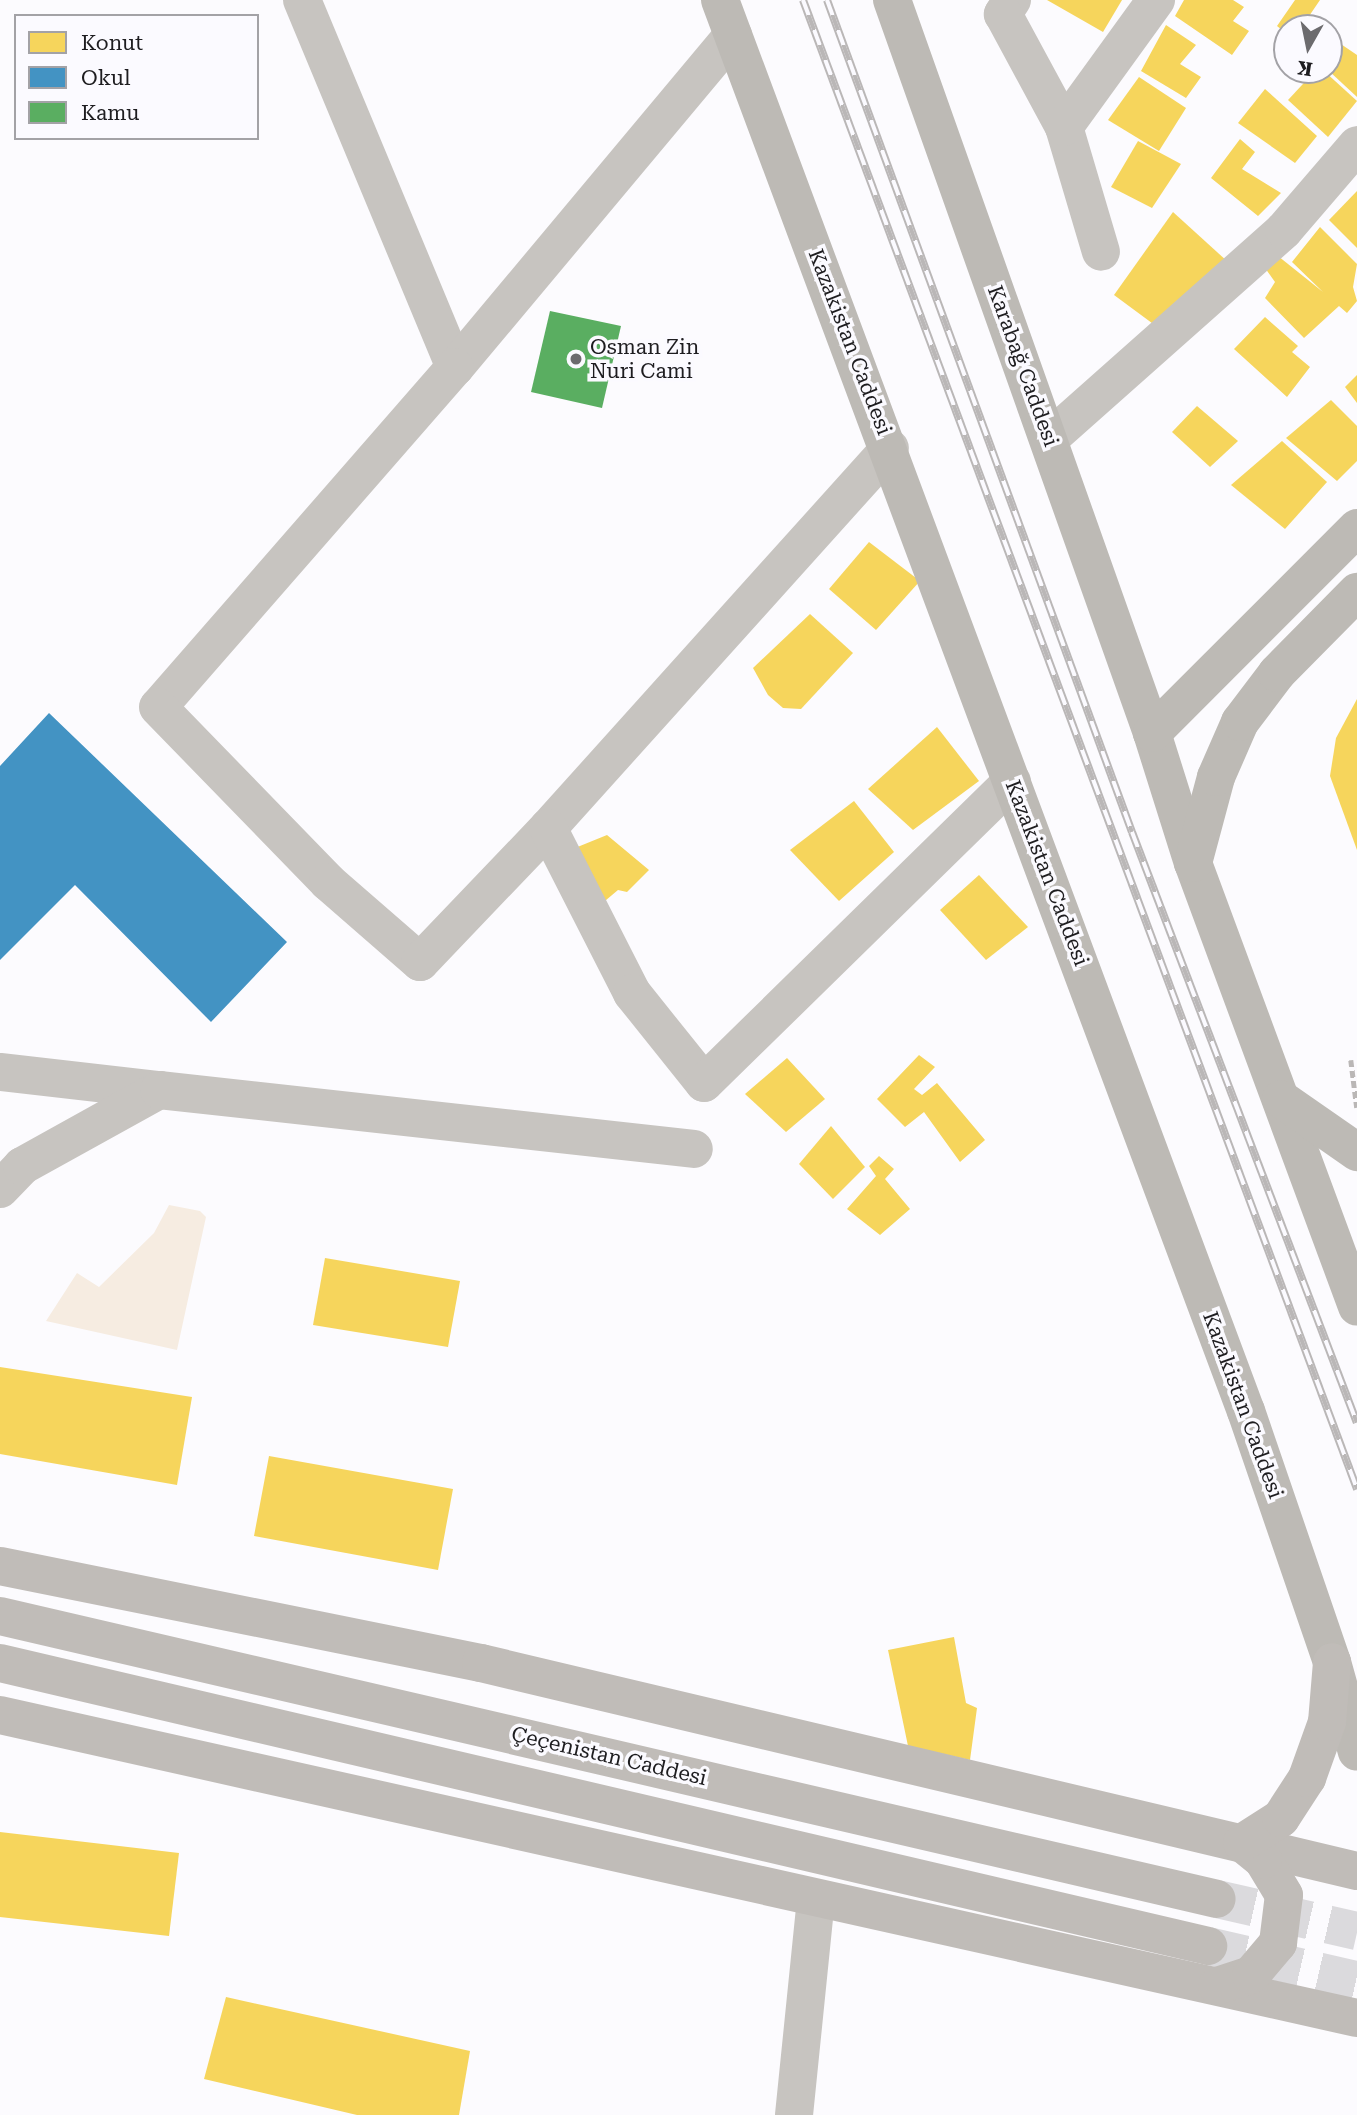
<!DOCTYPE html>
<meta charset="utf-8">
<style>
body{margin:0}
#map{position:relative;width:1357px;height:2115px;overflow:hidden;background:#fcfbfe;font-family:"Roboto Serif",serif}
div>[style]{position:absolute}
.green>*{inset:0;background:#f6ece1}
.homes>*{inset:0;background:#f6d55c}
.schools>*{inset:0;background:#4393c3}
.public>*{inset:0;background:#5aae61}
.primary-tunnel>*{height:38px;margin-top:-19px;transform-origin:0;background:repeating-linear-gradient(90deg,#dbdadd 0 38px,transparent 0 57px)}
.path>*{height:4.5px;margin-top:-2.25px;transform-origin:0;background:repeating-linear-gradient(90deg,#bab7b6 0 7px,transparent 0 10.5px)}
.street>*{height:38px;margin:-19px;padding:0 19px;transform-origin:19px;border-radius:19px;background:#c7c4c0}
.secondary>*{height:38px;margin:-19px;padding:0 19px;transform-origin:19px;border-radius:19px;background:#bdbab5}
.primary>*{height:38px;margin:-19px;padding:0 19px;transform-origin:19px;border-radius:19px;background:#c0bcb8}
.rail>*{height:8px;margin-top:-4px;transform-origin:0;background:repeating-linear-gradient(90deg,#fbfaff 0 16px,#bab7b7 0 32px);box-sizing:border-box;border-block:2px solid #bab7b7}
.dots>*{width:19px;height:19px;translate:-50% -50%;box-sizing:border-box;border:4px solid #fbfaff;border-radius:50%}
span{translate:-50% -50%;white-space:nowrap;text-align:center;line-height:1.15;-webkit-text-stroke:7px #fbfaff;paint-order:stroke}
.street-label{font-size:21px;color:#1e1d20}
.poi-label{font-size:21px;color:#1e1d20}
.left{translate:0 -50%;text-align:left}
.legend{position:absolute;left:14px;top:14px;width:245px;height:126px;box-sizing:border-box;background:#fbfaff;border:2px solid #a3a2a6;margin:0;padding:9px 12px;list-style:none;font-size:21px;color:#1e1d20}
.legend li{display:flex;align-items:center;gap:14px;height:35px}
.legend b{width:35px;border:2px solid #a3a2a6}
.north{position:absolute;left:1273px;top:14px;width:70px;height:70px;box-sizing:border-box;background:#fbfaff;border:2px solid #a3a2a6;border-radius:50%;rotate:189deg;font-size:19px;font-weight:700;line-height:28px;text-align:center;color:#1e1d20}
.north::after{content:'';display:block;margin:auto;width:24px;height:32px;background:#6c6b6e;clip-path:polygon(50% 0,100% 100%,50% 72%,0 100%)}
</style>
<div id="map">
<div class="green">
<i style="clip-path:polygon(169px 1205px,200px 1211px,206px 1217px,177px 1350px,46px 1321px,77px 1273px,99px 1287px,154px 1233px)"></i>
</div>
<div class="homes">
<i style="clip-path:polygon(1047px 0,1122px 0,1103px 32px)"></i>
<i style="clip-path:polygon(1184px 0,1233px 0,1244px 7px,1233px 21px,1249px 31px,1232px 55px,1175px 16px)"></i>
<i style="clip-path:polygon(1295px 0,1320px 0,1303px 25px,1306px 28px,1287px 28px,1287px 34px,1277px 26px)"></i>
<i style="clip-path:polygon(1166px 25px,1196px 45px,1180px 64px,1201px 77px,1186px 98px,1141px 71px)"></i>
<i style="clip-path:polygon(1329px 36px,1357px 55px,1357px 97px,1329px 71px)"></i>
<i style="clip-path:polygon(1316px 70px,1323px 70px,1357px 101px,1328px 137px,1288px 100px)"></i>
<i style="clip-path:polygon(1139px 77px,1186px 108px,1159px 151px,1108px 120px)"></i>
<i style="clip-path:polygon(1265px 89px,1317px 136px,1295px 163px,1238px 123px)"></i>
<i style="clip-path:polygon(1240px 139px,1255px 152px,1242px 169px,1281px 193px,1258px 216px,1211px 178px)"></i>
<i style="clip-path:polygon(1138px 141px,1181px 164px,1152px 208px,1111px 187px)"></i>
<i style="clip-path:polygon(1357px 191px,1357px 248px,1329px 220px)"></i>
<i style="clip-path:polygon(1173px 212px,1228px 262px,1160px 329px,1114px 295px)"></i>
<i style="clip-path:polygon(1320px 227px,1357px 264px,1353px 287px,1357px 301px,1347px 313px,1339px 306px,1304px 338px,1265px 298px,1275px 282px,1265px 268px,1278px 256px,1323px 292px,1292px 262px)"></i>
<i style="clip-path:polygon(1265px 317px,1298px 346px,1292px 352px,1310px 367px,1287px 397px,1234px 349px)"></i>
<i style="clip-path:polygon(1357px 375px,1357px 403px,1345px 387px)"></i>
<i style="clip-path:polygon(1331px 400px,1357px 426px,1357px 461px,1337px 481px,1286px 438px)"></i>
<i style="clip-path:polygon(1197px 406px,1238px 441px,1210px 467px,1172px 432px)"></i>
<i style="clip-path:polygon(1282px 441px,1327px 482px,1285px 529px,1231px 485px)"></i>
<i style="clip-path:polygon(869px 542px,920px 581px,876px 630px,829px 589px)"></i>
<i style="clip-path:polygon(810px 614px,853px 653px,801px 709px,783px 708px,768px 695px,753px 668px)"></i>
<i style="clip-path:polygon(1357px 699px,1357px 850px,1330px 776px,1336px 738px)"></i>
<i style="clip-path:polygon(937px 727px,979px 781px,913px 830px,868px 789px)"></i>
<i style="clip-path:polygon(854px 801px,894px 852px,839px 901px,790px 850px)"></i>
<i style="clip-path:polygon(607px 835px,649px 870px,627px 892px,618px 890px,599px 906px,575px 848px)"></i>
<i style="clip-path:polygon(979px 875px,1028px 927px,986px 960px,940px 910px)"></i>
<i style="clip-path:polygon(919px 1055px,935px 1067px,914px 1089px,922px 1095px,937px 1083px,985px 1140px,960px 1162px,924px 1112px,905px 1127px,877px 1099px)"></i>
<i style="clip-path:polygon(787px 1058px,825px 1099px,786px 1132px,745px 1094px)"></i>
<i style="clip-path:polygon(831px 1126px,865px 1167px,833px 1199px,799px 1164px)"></i>
<i style="clip-path:polygon(879px 1156px,894px 1169px,885px 1179px,910px 1209px,880px 1235px,847px 1209px,876px 1176px,869px 1166px)"></i>
<i style="clip-path:polygon(325px 1258px,460px 1281px,448px 1347px,313px 1325px)"></i>
<i style="clip-path:polygon(0 1367px,192px 1397px,177px 1485px,0 1454px)"></i>
<i style="clip-path:polygon(269px 1456px,453px 1489px,438px 1570px,254px 1536px)"></i>
<i style="clip-path:polygon(954px 1637px,966px 1703px,977px 1708px,970px 1760px,908px 1746px,888px 1650px)"></i>
<i style="clip-path:polygon(0 1832px,179px 1853px,169px 1936px,0 1917px)"></i>
<i style="clip-path:polygon(226px 1997px,470px 2051px,459px 2115px,357px 2115px,204px 2079px)"></i>
</div>
<div class="schools">
<i style="clip-path:polygon(49px 713px,287px 942px,211px 1022px,75px 885px,0 960px,0 766px)"></i>
</div>
<div class="public">
<i style="clip-path:polygon(550px 311px,621px 326px,602px 408px,531px 392px)"></i>
</div>
<div class="primary-tunnel">
<i style="left:1217px;top:1899px;width:144px;rotate:12.9deg"></i>
<i style="left:1208px;top:1946px;width:153px;rotate:12.9deg"></i>
</div>
<div class="path">
<i style="left:1351px;top:1060px;width:48px;rotate:82.9deg"></i>
</div>
<div class="street">
<i style="left:302px;top:0;width:398px;rotate:67.4deg"></i>
<i style="left:1012px;top:0;width:17px;rotate:123deg"></i>
<i style="left:1003px;top:14px;width:128px;rotate:61.6deg"></i>
<i style="left:1064px;top:127px;width:130px;rotate:73.5deg"></i>
<i style="left:733px;top:35px;width:433px;rotate:129.9deg"></i>
<i style="left:455px;top:367px;width:451px;rotate:131.1deg"></i>
<i style="left:158px;top:707px;width:244px;rotate:45.8deg"></i>
<i style="left:328px;top:882px;width:122px;rotate:41deg"></i>
<i style="left:420px;top:962px;width:185px;rotate:-46.3deg"></i>
<i style="left:548px;top:828px;width:511px;rotate:-48.01deg"></i>
<i style="left:1064px;top:127px;width:157px;rotate:-54.1deg"></i>
<i style="left:1049px;top:439px;width:314px;rotate:-41.6deg"></i>
<i style="left:1284px;top:230px;width:112px;rotate:-49.3deg"></i>
<i style="left:548px;top:828px;width:185px;rotate:63deg"></i>
<i style="left:632px;top:993px;width:115px;rotate:51.3deg"></i>
<i style="left:704px;top:1083px;width:431px;rotate:-44.4deg"></i>
<i style="left:0;top:1072px;width:160px;rotate:6.5deg"></i>
<i style="left:0;top:1189px;width:32px;rotate:-46deg"></i>
<i style="left:22px;top:1166px;width:157px;rotate:-29deg"></i>
<i style="left:159px;top:1090px;width:538px;rotate:6.29deg"></i>
<i style="left:794px;top:2115px;width:216px;rotate:-84.2deg"></i>
</div>
<div class="secondary">
<i style="left:720px;top:0;width:1506px;rotate:69.56deg"></i>
<i style="left:1246px;top:1411px;width:265px;rotate:71.1deg"></i>
<i style="left:1332px;top:1662px;width:93px;rotate:74.5deg"></i>
<i style="left:892px;top:0;width:778px;rotate:70.47deg"></i>
<i style="left:1152px;top:733px;width:136px;rotate:72.5deg"></i>
<i style="left:1193px;top:863px;width:473px;rotate:69.7deg"></i>
<i style="left:1152px;top:733px;width:290px;rotate:-45deg"></i>
<i style="left:1193px;top:863px;width:89px;rotate:-75deg"></i>
<i style="left:1216px;top:777px;width:60px;rotate:-66.4deg"></i>
<i style="left:1240px;top:722px;width:61px;rotate:-52.9deg"></i>
<i style="left:1277px;top:673px;width:114px;rotate:-45.4deg"></i>
<i style="left:1281px;top:1099px;width:93px;rotate:34.9deg"></i>
</div>
<div class="primary">
<i style="left:0;top:1566px;width:491px;rotate:11.4deg"></i>
<i style="left:481px;top:1663px;width:900px;rotate:13.36deg"></i>
<i style="left:0;top:1616px;width:1249px;rotate:13.09deg"></i>
<i style="left:0;top:1663px;width:1241px;rotate:13.18deg"></i>
<i style="left:0;top:1715px;width:1390px;rotate:12.59deg"></i>
<i style="left:1217px;top:1986px;width:36px;rotate:-18deg"></i>
<i style="left:1251px;top:1975px;width:42px;rotate:-49.8deg"></i>
<i style="left:1278px;top:1943px;width:48px;rotate:-82.9deg"></i>
<i style="left:1284px;top:1895px;width:41px;rotate:-121deg"></i>
<i style="left:1263px;top:1860px;width:27px;rotate:-141deg"></i>
<i style="left:1242px;top:1843px;width:46px;rotate:-32.7deg"></i>
<i style="left:1281px;top:1818px;width:48px;rotate:-57deg"></i>
<i style="left:1307px;top:1778px;width:59px;rotate:-70.3deg"></i>
<i style="left:1327px;top:1722px;width:60px;rotate:-85.2deg"></i>
</div>
<div class="rail">
<i style="left:803px;top:0;width:1589px;rotate:69.59deg"></i>
<i style="left:827px;top:0;width:886px;rotate:69.87deg"></i>
<i style="left:1132px;top:832px;width:632px;rotate:69.16deg"></i>
</div>
<div class="dots">
<i style="left:576px;top:359px;background:#6c6b6e"></i>
</div>
<div class="street-label">
<span style="left:850px;top:342px;rotate:69deg">Kazakistan Caddesi</span>
<span style="left:1023px;top:366px;rotate:70deg">Karabağ Caddesi</span>
<span style="left:1047px;top:873px;rotate:69deg">Kazakistan Caddesi</span>
<span style="left:1243px;top:1405px;rotate:70deg">Kazakistan Caddesi</span>
<span style="left:609px;top:1756px;rotate:13deg">Çeçenistan Caddesi</span>
</div>
<div class="poi-label">
<span class="left" style="left:590px;top:359px">Osman Zin<br>Nuri Cami</span>
</div>
<ul class="legend">
<li><b style="height:19px;background:#f6d55c"></b>Konut</li>
<li><b style="height:19px;background:#4393c3"></b>Okul</li>
<li><b style="height:19px;background:#5aae61"></b>Kamu</li>
</ul>
<div class="north">K</div>
</div>
